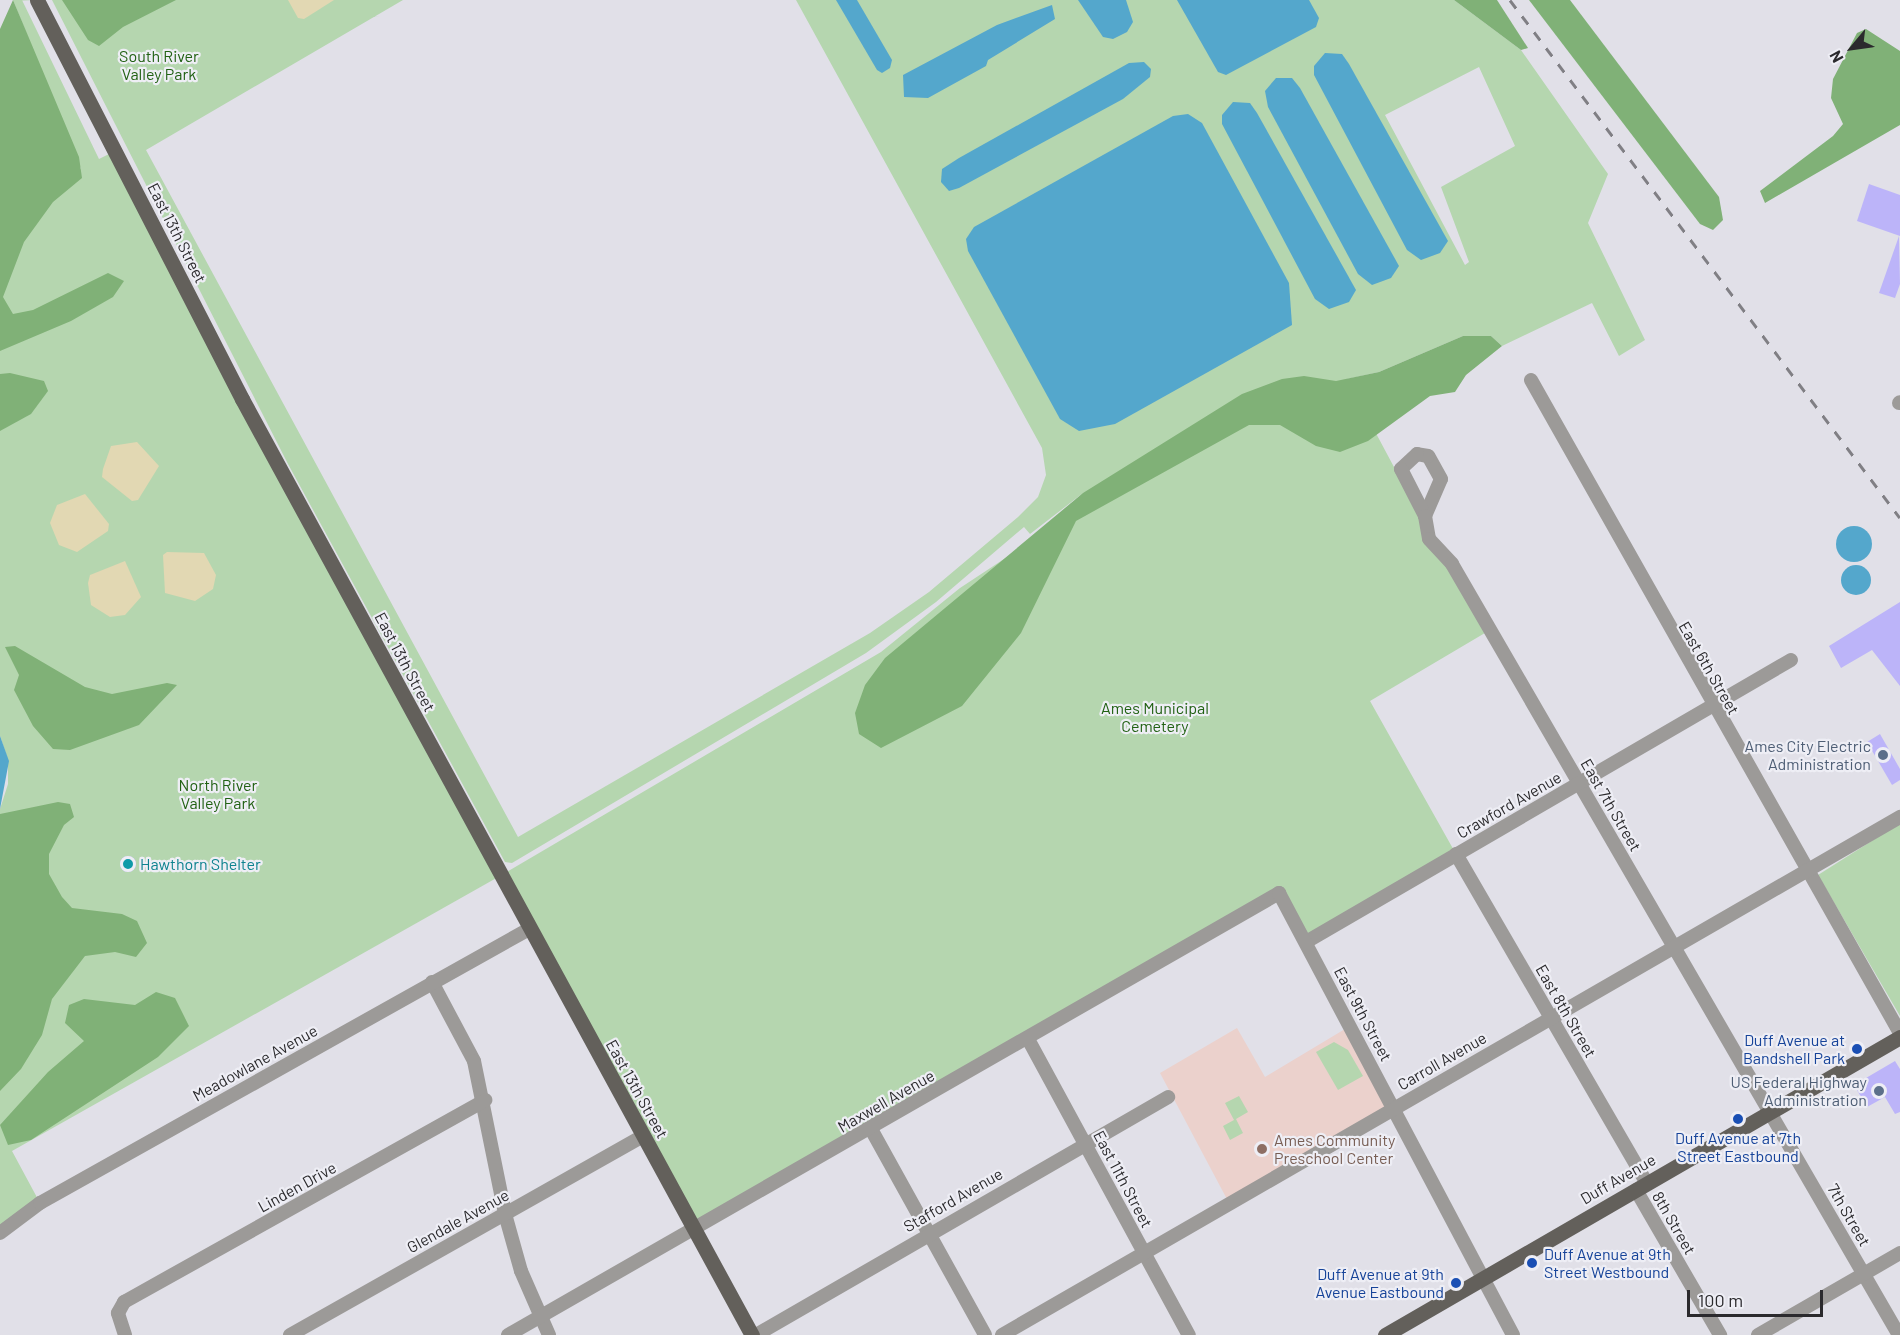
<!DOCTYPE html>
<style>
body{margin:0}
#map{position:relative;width:1900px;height:1335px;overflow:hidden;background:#e1e0e8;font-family:Barlow,sans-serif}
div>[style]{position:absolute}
.education>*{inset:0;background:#ebd1cc}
.green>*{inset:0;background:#b5d6af}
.forest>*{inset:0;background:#80b177}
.sand>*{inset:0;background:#e2d8b3}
.water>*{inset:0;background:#54a7cc}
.round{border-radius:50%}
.building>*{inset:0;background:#bcb4f9}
.minor>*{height:14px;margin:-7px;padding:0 7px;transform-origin:7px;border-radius:7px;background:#9c9a98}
.major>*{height:15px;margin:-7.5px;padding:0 7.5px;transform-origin:7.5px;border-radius:7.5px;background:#63605b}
.rail>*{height:3px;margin-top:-1.5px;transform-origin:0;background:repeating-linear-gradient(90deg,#807f84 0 10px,transparent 0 20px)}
.dots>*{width:16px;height:16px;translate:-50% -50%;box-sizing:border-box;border:3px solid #eeeef5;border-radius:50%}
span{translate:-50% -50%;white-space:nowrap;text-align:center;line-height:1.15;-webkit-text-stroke:4.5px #eeeef5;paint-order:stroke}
.park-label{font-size:16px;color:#216113}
.street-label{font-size:16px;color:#2b2a2d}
.service-label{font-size:16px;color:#4e5e75}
.right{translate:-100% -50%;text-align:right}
.culture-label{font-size:16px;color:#0d838f}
.left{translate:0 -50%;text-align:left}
.transit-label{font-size:16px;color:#164399}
.education-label{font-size:16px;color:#785e54}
.north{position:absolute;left:1822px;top:18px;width:60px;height:60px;-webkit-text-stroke:4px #eeeef5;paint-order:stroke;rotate:241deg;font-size:16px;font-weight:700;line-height:24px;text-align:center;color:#2b2a2d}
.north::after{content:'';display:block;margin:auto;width:21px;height:27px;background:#2b2a2d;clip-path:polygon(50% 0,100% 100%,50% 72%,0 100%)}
.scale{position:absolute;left:1687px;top:1290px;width:136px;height:27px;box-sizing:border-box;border:3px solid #2b2a2d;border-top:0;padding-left:8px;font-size:18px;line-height:21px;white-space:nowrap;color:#2b2a2d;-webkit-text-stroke:4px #eeeef5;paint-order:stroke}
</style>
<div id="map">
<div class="education">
<i style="clip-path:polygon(1350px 1026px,1396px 1107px,1229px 1203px,1160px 1073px,1237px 1028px,1265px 1077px)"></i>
</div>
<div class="green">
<i style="clip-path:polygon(evenodd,13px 0,22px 0,99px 159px,115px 151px,500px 876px,881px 652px,960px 588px,1048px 530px,1083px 493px,1030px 534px,1024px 527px,936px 602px,866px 653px,512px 863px,505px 862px,288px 464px,52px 0,403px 0,146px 150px,518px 837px,870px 633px,929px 592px,1018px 517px,1038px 497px,1046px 475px,1042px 448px,796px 0,1454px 0,1521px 50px,1608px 174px,1588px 223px,1645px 340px,1619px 356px,1592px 303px,1502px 346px,1491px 336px,1463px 336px,1379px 372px,1347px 379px,1426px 527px,1490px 630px,1370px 701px,1456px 854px,1306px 942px,1279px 894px,695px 1231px,500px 876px,12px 1151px,40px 1203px,0 1233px,0 809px,8px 784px,8px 760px,0 736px,0 215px,81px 169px,13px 0,1479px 67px,1515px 146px,1441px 187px,1469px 262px,1465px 265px,1385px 115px,1479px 67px)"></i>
<i style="clip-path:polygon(1900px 823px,1900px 1016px,1818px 875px)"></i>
<i style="clip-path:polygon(1334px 1042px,1348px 1050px,1363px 1076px,1338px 1090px,1316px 1052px)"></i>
<i style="clip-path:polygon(1239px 1096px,1248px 1112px,1236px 1119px,1243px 1133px,1230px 1140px,1223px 1126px,1234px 1120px,1225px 1103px)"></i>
</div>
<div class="forest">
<i style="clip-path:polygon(13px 0,79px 157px,82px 178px,53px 202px,24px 242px,3px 297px,13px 314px,33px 310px,108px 273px,124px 281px,113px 297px,71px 321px,0 351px,0 29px)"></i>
<i style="clip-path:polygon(62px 0,176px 0,123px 27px,99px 46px,88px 40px)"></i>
<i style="clip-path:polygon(1454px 0,1497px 0,1528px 48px,1521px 50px)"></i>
<i style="clip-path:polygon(1529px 0,1570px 0,1719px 197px,1723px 220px,1713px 230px,1700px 224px)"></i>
<i style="clip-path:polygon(1866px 29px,1900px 51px,1900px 125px,1765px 203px,1760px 191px,1833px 136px,1843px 124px,1831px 98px,1833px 79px,1857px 33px)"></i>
<i style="clip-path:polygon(1463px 336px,1491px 336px,1502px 346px,1466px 375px,1455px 392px,1430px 396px,1368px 441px,1340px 452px,1316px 446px,1280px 425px,1249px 425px,1076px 521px,1021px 633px,962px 706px,881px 748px,859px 734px,855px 713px,865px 685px,885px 658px,1083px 493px,1242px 394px,1282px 379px,1304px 376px,1336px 381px,1379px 372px)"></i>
<i style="clip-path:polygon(10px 373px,44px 381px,48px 391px,31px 414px,0 431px,0 374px)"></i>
<i style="clip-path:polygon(15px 646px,85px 687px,112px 694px,167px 683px,177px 685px,139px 725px,70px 750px,53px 749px,33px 726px,14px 690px,19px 675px,5px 647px)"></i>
<i style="clip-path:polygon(58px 802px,70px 804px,74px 817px,64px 825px,49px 854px,49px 874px,62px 897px,72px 908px,122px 914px,137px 921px,147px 943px,136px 957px,115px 952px,85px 956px,52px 999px,42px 1035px,21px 1069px,0 1091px,0 814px)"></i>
<i style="clip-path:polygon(156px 992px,175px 998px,189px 1026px,158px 1057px,31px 1140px,8px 1145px,0 1125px,48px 1072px,84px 1041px,65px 1023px,69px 1005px,84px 999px,135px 1005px)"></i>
</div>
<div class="sand">
<i style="clip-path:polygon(288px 0,334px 0,304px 19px,298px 18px)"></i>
<i style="clip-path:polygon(137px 442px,159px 466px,138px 500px,132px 501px,102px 477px,103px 469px,111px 446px)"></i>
<i style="clip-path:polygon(85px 494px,109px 524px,108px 531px,77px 552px,59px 545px,50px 523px,57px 505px)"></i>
<i style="clip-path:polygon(167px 552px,204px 553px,216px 575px,213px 589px,195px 601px,165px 593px,163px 555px)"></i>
<i style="clip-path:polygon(125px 561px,141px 597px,125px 615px,110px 617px,91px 605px,88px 583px,90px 575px)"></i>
</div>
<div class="water">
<i style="clip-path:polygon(836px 0,857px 0,892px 60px,890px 68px,882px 73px,877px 70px)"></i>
<i style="clip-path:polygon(1078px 0,1126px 0,1133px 22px,1127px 32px,1113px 39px,1103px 37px)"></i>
<i style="clip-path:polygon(1177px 0,1309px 0,1319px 18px,1316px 27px,1226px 75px,1218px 72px)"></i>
<i style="clip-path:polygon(1052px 5px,1055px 19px,988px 60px,986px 66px,928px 98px,904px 97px,903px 75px,997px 25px)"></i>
<i style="clip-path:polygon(1325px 53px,1342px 54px,1349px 64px,1448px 241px,1440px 253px,1421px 260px,1407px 250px,1314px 75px,1314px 66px)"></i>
<i style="clip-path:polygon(1144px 62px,1151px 69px,1150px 77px,1123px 99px,959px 188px,949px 191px,941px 182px,942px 169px,959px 158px,1129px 63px)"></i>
<i style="clip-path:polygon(1276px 78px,1292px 78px,1300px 88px,1399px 266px,1391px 278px,1372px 285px,1358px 274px,1268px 107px,1265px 91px)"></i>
<i style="clip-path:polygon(1233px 102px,1250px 103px,1257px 113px,1356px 290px,1349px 302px,1329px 309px,1315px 299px,1222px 124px,1222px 115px)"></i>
<i style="clip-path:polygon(1188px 114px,1202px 123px,1289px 283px,1292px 325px,1115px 424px,1079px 431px,1060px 419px,968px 251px,966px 239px,974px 227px,1173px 116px)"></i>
<i class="round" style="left:1836px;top:526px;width:36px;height:36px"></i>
<i class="round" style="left:1841px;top:565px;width:30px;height:30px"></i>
<i style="clip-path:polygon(0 736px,9px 761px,0 809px)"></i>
</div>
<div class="building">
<i style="clip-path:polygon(1869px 184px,1900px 195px,1900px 236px,1857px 221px)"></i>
<i style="clip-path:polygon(1899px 236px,1900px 284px,1895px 298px,1879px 293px)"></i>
<i style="clip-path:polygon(1900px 602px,1900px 686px,1872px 650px,1841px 668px,1829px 646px)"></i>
<i style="clip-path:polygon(1880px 734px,1900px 769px,1900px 780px,1892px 785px,1867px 742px)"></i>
<i class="round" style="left:120px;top:856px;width:16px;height:16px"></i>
<i style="clip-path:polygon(1895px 1061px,1900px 1069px,1900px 1112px,1895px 1114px,1885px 1097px,1867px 1107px,1854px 1085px)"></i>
</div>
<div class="minor">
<i style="left:1531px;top:380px;width:750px;rotate:60.53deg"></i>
<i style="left:1899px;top:403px;width:1px;rotate:-45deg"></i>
<i style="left:1425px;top:516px;width:40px;rotate:-66.6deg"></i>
<i style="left:1441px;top:479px;width:26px;rotate:-119deg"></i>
<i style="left:1428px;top:456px;width:11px;rotate:-170deg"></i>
<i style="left:1417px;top:454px;width:22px;rotate:137deg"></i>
<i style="left:1401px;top:469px;width:53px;rotate:62.9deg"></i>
<i style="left:1425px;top:516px;width:23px;rotate:80deg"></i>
<i style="left:1429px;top:539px;width:34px;rotate:47deg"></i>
<i style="left:1452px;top:564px;width:891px;rotate:59.9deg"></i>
<i style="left:1456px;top:854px;width:380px;rotate:59.9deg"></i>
<i style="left:1306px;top:942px;width:561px;rotate:-30.18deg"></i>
<i style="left:432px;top:982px;width:89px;rotate:62deg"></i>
<i style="left:474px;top:1061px;width:156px;rotate:78.5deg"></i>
<i style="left:505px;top:1214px;width:59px;rotate:74.3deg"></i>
<i style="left:521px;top:1271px;width:70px;rotate:66.4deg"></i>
<i style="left:1028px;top:1039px;width:337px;rotate:61.5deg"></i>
<i style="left:871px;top:1129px;width:235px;rotate:61deg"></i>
<i style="left:1636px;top:1190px;width:168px;rotate:59.9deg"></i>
<i style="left:0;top:1233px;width:50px;rotate:-36.9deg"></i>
<i style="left:40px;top:1203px;width:561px;rotate:-29.26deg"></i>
<i style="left:125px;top:1335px;width:23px;rotate:-108deg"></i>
<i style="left:118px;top:1313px;width:13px;rotate:-61deg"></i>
<i style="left:124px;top:1302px;width:414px;rotate:-29.2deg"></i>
<i style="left:290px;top:1335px;width:405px;rotate:-29.4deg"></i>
<i style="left:508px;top:1335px;width:889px;rotate:-29.82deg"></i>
<i style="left:1279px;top:893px;width:500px;rotate:62.1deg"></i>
<i style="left:756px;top:1335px;width:476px;rotate:-30deg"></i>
<i style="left:1002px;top:1335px;width:1037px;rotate:-29.98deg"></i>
<i style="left:1758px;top:1335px;width:164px;rotate:-30deg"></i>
</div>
<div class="major">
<i style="left:37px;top:0;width:449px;rotate:62.8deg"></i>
<i style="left:242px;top:399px;width:1066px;rotate:61.42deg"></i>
<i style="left:1385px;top:1335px;width:595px;rotate:-30.06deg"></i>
</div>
<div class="rail">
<i style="left:1510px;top:0;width:648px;rotate:53.02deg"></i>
</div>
<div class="dots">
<i style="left:1883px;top:755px;background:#5c6f8a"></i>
<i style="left:128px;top:864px;background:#0f9aa8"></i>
<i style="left:1857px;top:1049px;background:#1a4fb4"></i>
<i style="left:1879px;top:1091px;background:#5c6f8a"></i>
<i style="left:1738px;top:1119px;background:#1a4fb4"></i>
<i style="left:1262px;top:1149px;background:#8d6e63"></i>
<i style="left:1532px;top:1263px;background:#1a4fb4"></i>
<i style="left:1456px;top:1283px;background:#1a4fb4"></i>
</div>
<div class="park-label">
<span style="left:159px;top:65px">South River<br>Valley Park</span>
<span style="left:1155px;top:717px">Ames Municipal<br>Cemetery</span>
<span style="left:218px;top:794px">North River<br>Valley Park</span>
</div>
<div class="street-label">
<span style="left:177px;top:233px;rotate:63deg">East 13th Street</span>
<span style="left:405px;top:662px;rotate:62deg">East 13th Street</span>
<span style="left:1709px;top:668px;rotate:60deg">East 6th Street</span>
<span style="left:1509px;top:805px;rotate:-30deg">Crawford Avenue</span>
<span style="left:1611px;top:805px;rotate:60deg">East 7th Street</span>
<span style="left:1566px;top:1011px;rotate:60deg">East 8th Street</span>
<span style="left:1363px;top:1014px;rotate:62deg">East 9th Street</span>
<span style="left:1442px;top:1061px;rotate:-30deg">Carroll Avenue</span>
<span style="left:255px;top:1063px;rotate:-29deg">Meadowlane Avenue</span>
<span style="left:637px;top:1089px;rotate:61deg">East 13th Street</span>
<span style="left:886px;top:1101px;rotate:-30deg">Maxwell Avenue</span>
<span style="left:1123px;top:1179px;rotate:62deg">East 11th Street</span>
<span style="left:1618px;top:1179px;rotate:-30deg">Duff Avenue</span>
<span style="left:297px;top:1187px;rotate:-29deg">Linden Drive</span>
<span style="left:953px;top:1200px;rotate:-30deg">Stafford Avenue</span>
<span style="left:1849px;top:1215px;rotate:60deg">7th Street</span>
<span style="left:458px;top:1221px;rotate:-29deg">Glendale Avenue</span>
<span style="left:1674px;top:1223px;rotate:60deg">8th Street</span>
</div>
<div class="service-label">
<span class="right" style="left:1871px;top:755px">Ames City Electric<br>Administration</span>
<span class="right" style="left:1867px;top:1091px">US Federal Highway<br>Administration</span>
</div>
<div class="culture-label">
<span class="left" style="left:140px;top:864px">Hawthorn Shelter</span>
</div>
<div class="transit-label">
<span class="right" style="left:1845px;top:1049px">Duff Avenue at<br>Bandshell Park</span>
<span style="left:1738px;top:1147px">Duff Avenue at 7th<br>Street Eastbound</span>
<span class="left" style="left:1544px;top:1263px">Duff Avenue at 9th<br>Street Westbound</span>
<span class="right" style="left:1444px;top:1283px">Duff Avenue at 9th<br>Avenue Eastbound</span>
</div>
<div class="education-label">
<span class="left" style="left:1274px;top:1149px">Ames Community<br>Preschool Center</span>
</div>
<div class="north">N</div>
<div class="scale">100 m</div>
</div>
